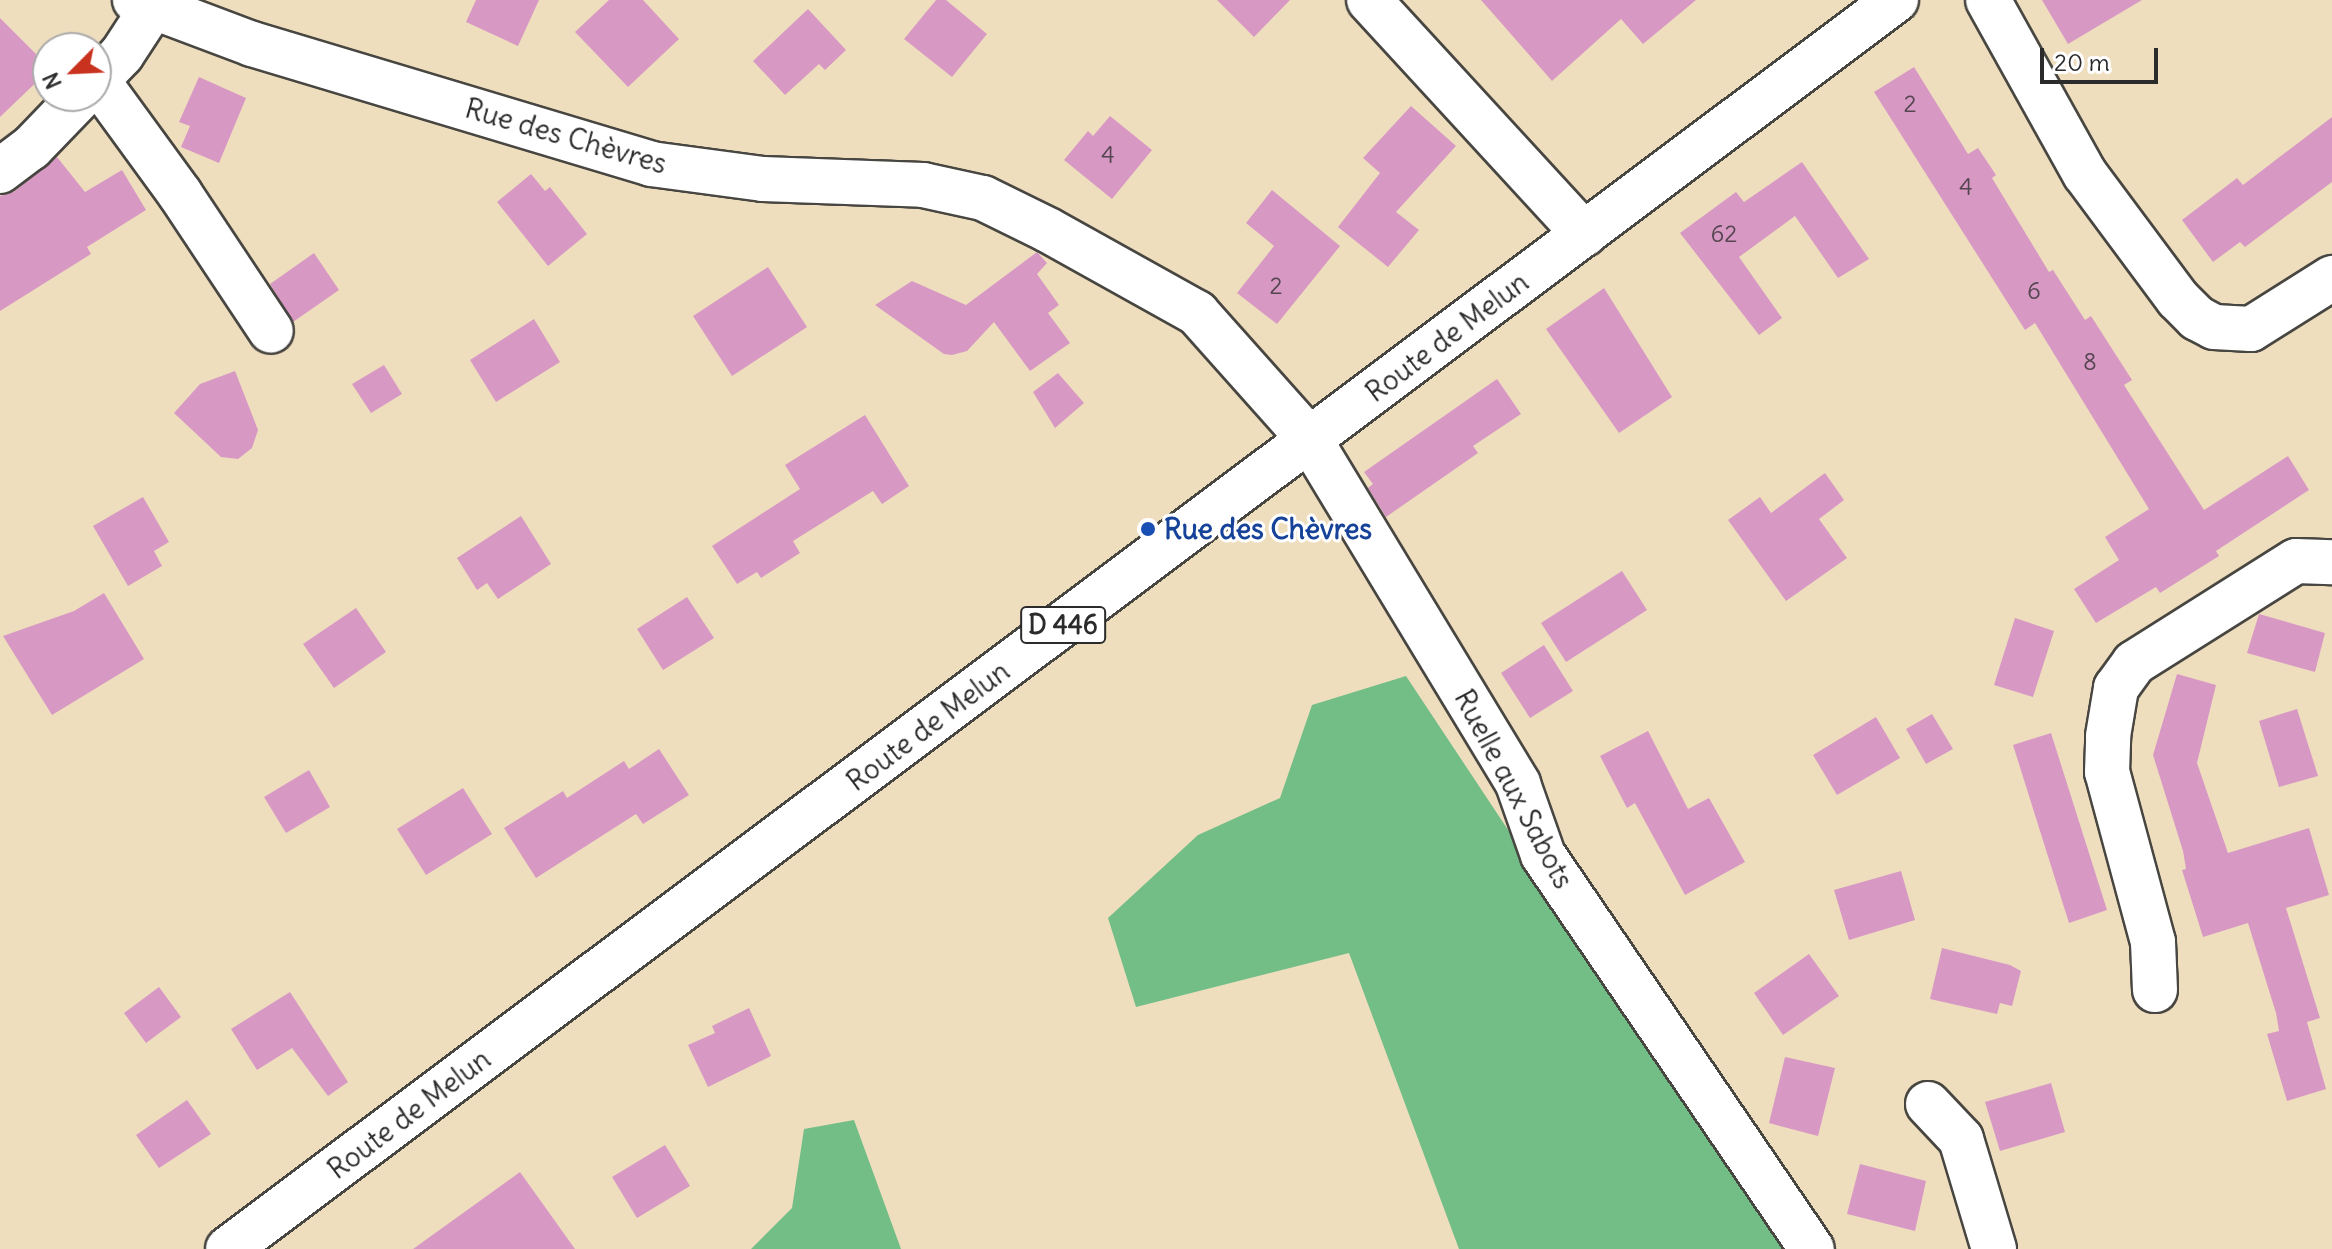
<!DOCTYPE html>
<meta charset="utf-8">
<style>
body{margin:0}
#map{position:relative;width:2332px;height:1249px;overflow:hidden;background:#efdebe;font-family:Delius,sans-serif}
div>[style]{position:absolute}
.forest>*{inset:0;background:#72be86}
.building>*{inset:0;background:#d799c4}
.roads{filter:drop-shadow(2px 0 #484641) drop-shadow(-2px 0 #484641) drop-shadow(0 2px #484641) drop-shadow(0 -2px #484641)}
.minor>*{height:44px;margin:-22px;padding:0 22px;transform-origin:22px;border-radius:22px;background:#fff}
.major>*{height:44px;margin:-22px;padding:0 22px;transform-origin:22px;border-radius:22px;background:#fff}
.dots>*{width:22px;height:22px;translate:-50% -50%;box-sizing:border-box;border:4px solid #fff;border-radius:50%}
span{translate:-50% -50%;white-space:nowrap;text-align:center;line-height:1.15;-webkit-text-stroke:6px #fff;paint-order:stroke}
.number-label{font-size:24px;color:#564651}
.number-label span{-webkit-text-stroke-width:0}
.shield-label span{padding:2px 6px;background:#fff;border:2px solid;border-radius:6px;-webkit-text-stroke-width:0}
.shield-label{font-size:26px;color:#2b2b2b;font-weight:700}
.street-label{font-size:28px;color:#2b2b2b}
.transit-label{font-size:28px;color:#164399;font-weight:700}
.left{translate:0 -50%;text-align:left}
.north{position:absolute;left:32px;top:32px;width:80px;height:80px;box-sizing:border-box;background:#fff;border:2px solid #aaa;border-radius:50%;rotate:246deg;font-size:22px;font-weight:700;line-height:32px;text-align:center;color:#2b2b2b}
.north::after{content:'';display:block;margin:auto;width:28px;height:36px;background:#c8321e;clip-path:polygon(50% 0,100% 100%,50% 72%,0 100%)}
.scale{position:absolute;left:2040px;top:48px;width:118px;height:36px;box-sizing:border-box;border:4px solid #2b2b2b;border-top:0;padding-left:10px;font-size:24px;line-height:28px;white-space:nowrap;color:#2b2b2b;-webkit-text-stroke:6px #fff;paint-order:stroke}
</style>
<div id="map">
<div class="forest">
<i style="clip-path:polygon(1406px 676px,1786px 1249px,1459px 1249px,1349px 953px,1136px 1007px,1108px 918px,1198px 835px,1280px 798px,1312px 705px)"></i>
<i style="clip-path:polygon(854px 1120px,901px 1249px,751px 1249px,792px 1208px,804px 1129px)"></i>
</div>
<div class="building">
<i style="clip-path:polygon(476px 0,539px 0,518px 46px,466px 22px)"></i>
<i style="clip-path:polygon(609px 0,643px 0,679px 39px,628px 87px,575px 32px)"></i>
<i style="clip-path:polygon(936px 0,946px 0,987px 34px,952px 77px,904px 39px)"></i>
<i style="clip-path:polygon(1217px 0,1290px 0,1254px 37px)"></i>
<i style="clip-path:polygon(1481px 0,1696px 0,1643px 44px,1621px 19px,1552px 81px)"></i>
<i style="clip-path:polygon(2042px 0,2142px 0,2068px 44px)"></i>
<i style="clip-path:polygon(808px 9px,846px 50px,825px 70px,819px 64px,785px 95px,753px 61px)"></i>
<i style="clip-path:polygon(0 18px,48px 66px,48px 71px,0 117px)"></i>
<i style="clip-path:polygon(1914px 67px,1968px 154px,1978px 148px,1996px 175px,1992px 178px,2049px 272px,2053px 270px,2085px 320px,2091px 316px,2132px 380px,2124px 385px,2204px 510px,2288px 456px,2309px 490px,2216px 551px,2219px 556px,2160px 593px,2156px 587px,2096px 623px,2074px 589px,2119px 560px,2105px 537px,2149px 509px,2035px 323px,2025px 330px,1874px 92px)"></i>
<i style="clip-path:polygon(199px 77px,246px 98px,219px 163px,181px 147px,190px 126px,179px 122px)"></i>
<i style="clip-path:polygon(1411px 106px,1456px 146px,1396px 212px,1419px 230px,1388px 267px,1338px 227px,1380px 173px,1363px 158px)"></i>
<i style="clip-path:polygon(1110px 116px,1152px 150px,1112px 199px,1064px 160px,1088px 131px,1093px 136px)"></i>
<i style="clip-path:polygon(2332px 117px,2332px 182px,2245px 247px,2240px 242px,2213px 262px,2182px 220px,2237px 178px,2243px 185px)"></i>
<i style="clip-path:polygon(57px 157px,85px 192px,122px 170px,146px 210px,87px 247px,91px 254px,0 311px,0 196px,15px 191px)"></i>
<i style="clip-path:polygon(1802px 162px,1869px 259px,1838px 278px,1795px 216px,1739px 257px,1782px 318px,1759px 335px,1680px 233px,1736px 192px,1744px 202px)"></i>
<i style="clip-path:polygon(531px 174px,545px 191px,550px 187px,587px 234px,548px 266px,497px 202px)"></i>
<i style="clip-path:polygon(1272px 190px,1340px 246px,1277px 324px,1237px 293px,1274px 246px,1246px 223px)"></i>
<i style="clip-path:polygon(1037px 252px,1047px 263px,1037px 274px,1059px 305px,1048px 313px,1070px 343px,1030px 371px,994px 322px,967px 351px,952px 355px,944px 354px,875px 305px,912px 281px,966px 305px)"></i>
<i style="clip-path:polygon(314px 253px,339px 290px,293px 322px,270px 284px)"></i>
<i style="clip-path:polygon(768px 267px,807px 327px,732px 376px,693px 316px)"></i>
<i style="clip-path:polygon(1604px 288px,1672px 397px,1619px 433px,1546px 329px)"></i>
<i style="clip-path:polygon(534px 319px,560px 362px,496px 402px,470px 360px)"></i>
<i style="clip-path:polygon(384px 365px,402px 394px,371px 413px,352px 384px)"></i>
<i style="clip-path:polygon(235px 371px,258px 430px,252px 448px,238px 459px,221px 457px,174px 413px,200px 384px)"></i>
<i style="clip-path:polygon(1058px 373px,1084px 403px,1055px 428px,1033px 392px)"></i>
<i style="clip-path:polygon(1497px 379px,1521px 414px,1473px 446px,1478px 453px,1386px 517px,1368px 488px,1373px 484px,1364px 472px)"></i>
<i style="clip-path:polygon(865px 415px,909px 486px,882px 504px,873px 491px,793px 541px,800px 553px,761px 578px,757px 572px,737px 584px,712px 546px,800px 489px,785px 465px)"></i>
<i style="clip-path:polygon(1825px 473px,1844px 500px,1819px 519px,1847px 558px,1786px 601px,1728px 520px,1760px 497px,1771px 513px)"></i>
<i style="clip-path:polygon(143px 497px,169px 542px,154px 551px,162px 566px,128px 586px,93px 526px)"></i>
<i style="clip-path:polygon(521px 516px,551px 564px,498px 599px,487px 583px,477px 590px,457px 558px)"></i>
<i style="clip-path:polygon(1622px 571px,1647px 610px,1566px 662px,1541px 623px)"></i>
<i style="clip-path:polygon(104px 593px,144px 659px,52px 715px,3px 636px,74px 611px)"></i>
<i style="clip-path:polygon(687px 597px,714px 638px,663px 670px,637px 629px)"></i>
<i style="clip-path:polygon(356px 608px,386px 652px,334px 688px,303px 644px)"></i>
<i style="clip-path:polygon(2259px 614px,2325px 633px,2315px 672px,2247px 653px)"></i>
<i style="clip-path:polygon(2015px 618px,2054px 631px,2033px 697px,1994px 685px)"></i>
<i style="clip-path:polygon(1544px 645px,1573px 691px,1530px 718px,1501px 673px)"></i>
<i style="clip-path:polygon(2177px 674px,2216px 685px,2197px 763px,2228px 853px,2309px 828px,2329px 895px,2286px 908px,2320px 1018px,2307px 1022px,2326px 1089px,2287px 1101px,2267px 1034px,2279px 1031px,2276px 1013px,2248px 923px,2203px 937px,2182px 870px,2186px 869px,2183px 851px,2153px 755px)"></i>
<i style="clip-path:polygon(2297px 709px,2318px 776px,2279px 787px,2259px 721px)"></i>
<i style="clip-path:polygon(1932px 714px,1953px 749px,1926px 764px,1906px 729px)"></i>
<i style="clip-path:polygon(1876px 717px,1900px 758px,1837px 795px,1813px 755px)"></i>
<i style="clip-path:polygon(1648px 731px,1688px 809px,1709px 798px,1745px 862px,1685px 895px,1635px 803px,1627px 808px,1600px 756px)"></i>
<i style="clip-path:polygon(2051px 733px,2107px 910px,2069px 923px,2013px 745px)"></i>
<i style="clip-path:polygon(659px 749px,689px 795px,643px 824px,636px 814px,536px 878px,504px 828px,563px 791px,567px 798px,624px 761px,629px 769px)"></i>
<i style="clip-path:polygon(309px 770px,330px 807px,286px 833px,264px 797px)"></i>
<i style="clip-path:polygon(463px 788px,492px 834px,426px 875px,397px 829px)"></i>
<i style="clip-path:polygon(1901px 871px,1915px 920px,1849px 940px,1834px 890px)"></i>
<i style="clip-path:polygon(1942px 948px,2010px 965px,2021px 971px,2012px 1006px,2000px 1003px,1997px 1014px,1930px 999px)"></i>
<i style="clip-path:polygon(1809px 954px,1839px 996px,1783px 1035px,1754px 993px)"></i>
<i style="clip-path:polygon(159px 987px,181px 1017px,146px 1043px,124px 1013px)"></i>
<i style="clip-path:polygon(290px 992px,348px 1082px,328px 1096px,292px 1048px,257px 1070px,231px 1029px)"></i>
<i style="clip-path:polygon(749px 1008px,771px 1056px,708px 1087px,688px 1045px,715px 1033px,712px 1026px)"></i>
<i style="clip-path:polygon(1785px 1057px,1835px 1068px,1818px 1136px,1769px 1123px)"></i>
<i style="clip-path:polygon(2051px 1083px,2065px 1132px,2000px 1151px,1985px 1102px)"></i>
<i style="clip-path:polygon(187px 1100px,211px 1134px,159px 1168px,136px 1135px)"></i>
<i style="clip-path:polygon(665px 1145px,690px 1186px,637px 1218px,612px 1177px)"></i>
<i style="clip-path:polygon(1860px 1164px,1926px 1181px,1915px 1231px,1847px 1214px)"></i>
<i style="clip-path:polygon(520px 1172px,575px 1249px,413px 1249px)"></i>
</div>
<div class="roads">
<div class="minor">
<i style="left:135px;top:0;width:125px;rotate:20.6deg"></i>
<i style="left:252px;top:44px;width:417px;rotate:16.7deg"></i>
<i style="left:651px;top:164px;width:113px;rotate:7.6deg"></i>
<i style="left:763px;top:179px;width:160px;rotate:2.1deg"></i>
<i style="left:923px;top:185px;width:61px;rotate:12.2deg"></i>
<i style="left:983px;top:198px;width:72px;rotate:26.2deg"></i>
<i style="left:1048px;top:230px;width:171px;rotate:29.1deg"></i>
<i style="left:1197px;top:313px;width:170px;rotate:48.3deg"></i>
<i style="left:1310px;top:440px;width:402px;rotate:58.8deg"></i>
<i style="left:1518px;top:784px;width:75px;rotate:70.6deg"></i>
<i style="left:1543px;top:855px;width:477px;rotate:55.7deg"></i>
<i style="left:1369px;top:0;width:318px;rotate:47.4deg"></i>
<i style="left:1988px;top:0;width:199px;rotate:60.9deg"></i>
<i style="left:2085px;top:174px;width:156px;rotate:53.4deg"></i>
<i style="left:2178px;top:299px;width:27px;rotate:45deg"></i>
<i style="left:2197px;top:318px;width:19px;rotate:28deg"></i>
<i style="left:2214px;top:327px;width:37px;rotate:3deg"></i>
<i style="left:2251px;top:329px;width:96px;rotate:-32.2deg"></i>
<i style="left:97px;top:80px;width:141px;rotate:53.9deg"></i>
<i style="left:180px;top:194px;width:164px;rotate:56.4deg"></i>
<i style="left:96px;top:81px;width:37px;rotate:-46deg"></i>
<i style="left:122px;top:54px;width:55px;rotate:-56.9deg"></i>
<i style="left:0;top:171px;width:39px;rotate:-37deg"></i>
<i style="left:31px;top:148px;width:72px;rotate:-46.1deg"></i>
<i style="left:2155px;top:990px;width:48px;rotate:-92.4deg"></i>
<i style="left:2153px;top:942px;width:176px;rotate:-105.1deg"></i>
<i style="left:2107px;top:772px;width:36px;rotate:-88deg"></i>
<i style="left:2108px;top:736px;width:49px;rotate:-80.5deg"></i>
<i style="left:2116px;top:688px;width:31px;rotate:-54deg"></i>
<i style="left:2134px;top:663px;width:191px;rotate:-32.2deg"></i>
<i style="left:2296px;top:561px;width:36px;rotate:2deg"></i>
<i style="left:1928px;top:1104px;width:48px;rotate:46.7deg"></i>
<i style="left:1961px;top:1139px;width:115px;rotate:73.3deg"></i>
</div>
<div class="major">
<i style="left:228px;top:1249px;width:2084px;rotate:-36.83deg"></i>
</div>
</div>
<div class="dots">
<i style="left:1148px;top:529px;background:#1a4fb4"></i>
</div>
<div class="number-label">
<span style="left:1910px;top:104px">2</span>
<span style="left:1108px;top:155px">4</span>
<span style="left:1966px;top:187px">4</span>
<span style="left:1724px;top:234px">62</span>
<span style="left:1276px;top:286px">2</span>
<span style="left:2034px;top:291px">6</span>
<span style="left:2090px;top:362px">8</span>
</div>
<div class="shield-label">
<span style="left:1063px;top:625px">D 446</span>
</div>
<div class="street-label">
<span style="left:566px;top:136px;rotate:16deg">Rue des Chèvres</span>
<span style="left:1447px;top:337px;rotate:-37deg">Route de Melun</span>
<span style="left:928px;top:726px;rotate:-37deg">Route de Melun</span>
<span style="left:1514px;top:789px;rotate:62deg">Ruelle aux Sabots</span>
<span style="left:409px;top:1114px;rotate:-37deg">Route de Melun</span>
</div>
<div class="transit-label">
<span class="left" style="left:1164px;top:529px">Rue des Chèvres</span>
</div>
<div class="north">N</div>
<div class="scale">20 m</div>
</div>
